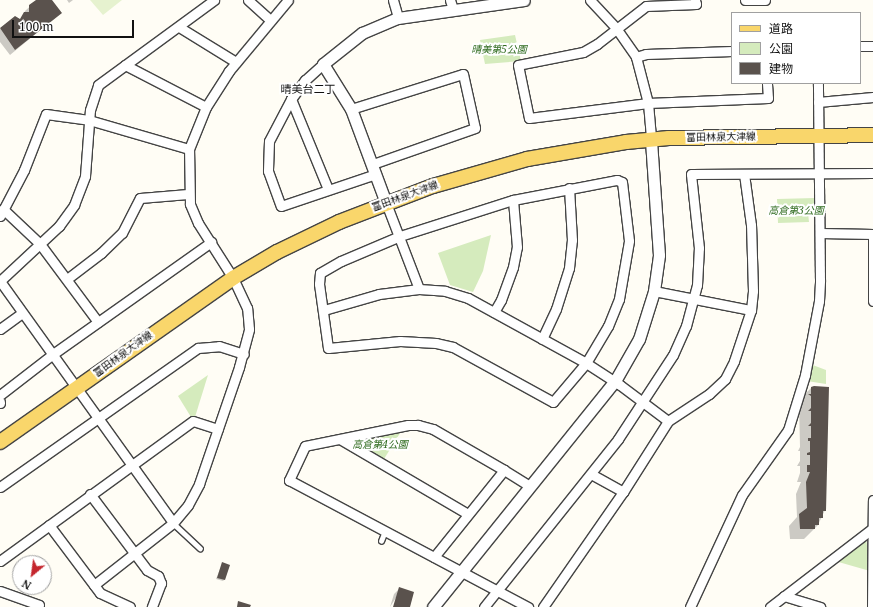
<!DOCTYPE html>
<meta charset="utf-8">
<style>
body{margin:0}
#map{position:relative;width:873px;height:607px;overflow:hidden;background:#fffdf5;font-family:"Noto Serif","Noto Sans JP",serif}
div>[style]{position:absolute}
.green>*{inset:0;background:#d5ebbd}
.pitch>*{inset:0;background:#e6f2cf}
.shadow>*{inset:0;background:#0003}
.building>*{inset:0;background:#5a524d}
.roads{filter:drop-shadow(1px 0 #444) drop-shadow(-1px 0 #444) drop-shadow(0 1px #444) drop-shadow(0 -1px #444)}
.service>*{height:4.5px;margin:-2.25px;padding:0 2.25px;transform-origin:2.25px;border-radius:2.25px;background:#fff}
.minor>*{height:9px;margin:-4.5px;padding:0 4.5px;transform-origin:4.5px;border-radius:4.5px;background:#fff}
.tertiary>*{height:11px;margin:-5.5px;padding:0 5.5px;transform-origin:5.5px;border-radius:5.5px;background:#fff}
.primary>*{height:14px;margin:-7px;padding:0 7px;transform-origin:7px;border-radius:7px;background:#f9d66b}
span{translate:-50% -50%;white-space:nowrap;text-align:center;line-height:1.15;-webkit-text-stroke:4px #fff;paint-order:stroke}
.park-label{font-size:10px;color:#2f6b1f;font-style:italic}
.street-label{font-size:10px;color:#111}
.neighbourhood-label{font-size:11px;color:#111}
.legend{position:absolute;left:731px;top:12px;width:130px;height:72px;box-sizing:border-box;background:#fff;border:1px solid #a0a0a0;margin:0;padding:5px 7px;list-style:none;font-size:12px;color:#111}
.legend li{display:flex;align-items:center;gap:8px;height:20px}
.legend b{width:20px;border:1px solid #a0a0a0}
.north{position:absolute;left:12px;top:555px;width:40px;height:40px;box-sizing:border-box;background:#fff;border:1px solid #a0a0a0;border-radius:50%;rotate:209deg;font-size:11px;font-weight:700;line-height:16px;text-align:center;color:#111}
.north::after{content:'';display:block;margin:auto;width:14px;height:18px;background:#c4262e;clip-path:polygon(50% 0,100% 100%,50% 72%,0 100%)}
.scale{position:absolute;left:12px;top:20px;width:122px;height:18px;box-sizing:border-box;border:2px solid #111;border-top:0;padding-left:5px;font-size:12px;line-height:14px;white-space:nowrap;color:#111;-webkit-text-stroke:3px #fff;paint-order:stroke}
</style>
<div id="map">
<div class="green">
<i style="clip-path:polygon(515px 35px,521px 61px,485px 64px,480px 40px)"></i>
<i style="clip-path:polygon(815px 198px,815px 213px,808px 213px,809px 222px,778px 223px,777px 199px)"></i>
<i style="clip-path:polygon(491px 235px,483px 271px,473px 292px,450px 285px,438px 253px)"></i>
<i style="clip-path:polygon(810px 364px,826px 370px,826px 384px,807px 381px)"></i>
<i style="clip-path:polygon(208px 375px,195px 417px,191px 417px,178px 396px)"></i>
<i style="clip-path:polygon(402px 430px,384px 459px,353px 441px,354px 439px)"></i>
<i style="clip-path:polygon(866px 538px,870px 571px,835px 561px)"></i>
</div>
<div class="pitch">
<i style="clip-path:polygon(90px 0,122px 0,103px 15px)"></i>
</div>
<div class="shadow">
<i style="clip-path:polygon(37px 0,51px 0,55px 18px,10px 55px,0 42px,0 29px,15px 17px,20px 20px,24px 17px,25px 11px)"></i>
<i style="clip-path:polygon(67px 0,73px 0,69px 3px)"></i>
<i style="clip-path:polygon(811px 388px,828px 388px,825px 510px,818px 525px,804px 539px,790px 539px,789px 526px,797px 517px,796px 494px,801px 482px,797px 482px,800px 473px,800px 466px,797px 466px,800px 461px,800px 451px,798px 451px,800px 447px,799px 405px,801px 398px)"></i>
<i style="clip-path:polygon(222px 564px,224px 580px,223px 581px,216px 579px)"></i>
<i style="clip-path:polygon(400px 588px,409px 607px,394px 607px,399px 593px,390px 607px,394px 594px)"></i>
</div>
<div class="building">
<i style="clip-path:polygon(36px 0,52px 0,62px 13px,15px 50px,0 28px,15px 16px,20px 19px,24px 12px,29px 12px,29px 5px)"></i>
<i style="clip-path:polygon(814px 386px,829px 387px,826px 511px,823px 511px,823px 518px,819px 518px,819px 525px,815px 525px,815px 529px,800px 529px,799px 514px,807px 508px,806px 482px,810px 472px,807px 472px,807px 465px,810px 465px,810px 455px,807px 455px,807px 453px,810px 452px,810px 441px,808px 441px,808px 438px,811px 438px,811px 426px,808px 426px,811px 423px,811px 411px,808px 411px,811px 408px,811px 396px,808px 394px,811px 394px,811px 387px)"></i>
<i style="clip-path:polygon(222px 562px,230px 565px,225px 580px,217px 578px)"></i>
<i style="clip-path:polygon(399px 587px,414px 592px,410px 607px,393px 607px)"></i>
<i style="clip-path:polygon(238px 601px,251px 605px,250px 607px,237px 607px)"></i>
</div>
<div class="roads">
<div class="service">
<i style="left:173px;top:523px;width:37px;rotate:43deg"></i>
<i style="left:381px;top:541px;width:11px;rotate:-68deg"></i>
</div>
<div class="minor">
<i style="left:248px;top:0;width:30px;rotate:42deg"></i>
<i style="left:393px;top:0;width:19px;rotate:74deg"></i>
<i style="left:450px;top:0;width:9px;rotate:72deg"></i>
<i style="left:590px;top:0;width:38px;rotate:47deg"></i>
<i style="left:616px;top:28px;width:35px;rotate:55deg"></i>
<i style="left:636px;top:57px;width:48px;rotate:75.4deg"></i>
<i style="left:648px;top:103px;width:37px;rotate:85deg"></i>
<i style="left:695px;top:0;width:4px;rotate:76deg"></i>
<i style="left:696px;top:4px;width:50px;rotate:177.7deg"></i>
<i style="left:646px;top:6px;width:62px;rotate:142.2deg"></i>
<i style="left:597px;top:44px;width:16px;rotate:150deg"></i>
<i style="left:583px;top:52px;width:66px;rotate:168.7deg"></i>
<i style="left:518px;top:65px;width:54px;rotate:78.3deg"></i>
<i style="left:529px;top:118px;width:120px;rotate:-7.2deg"></i>
<i style="left:648px;top:103px;width:120px;rotate:-2.4deg"></i>
<i style="left:768px;top:98px;width:15px;rotate:-94deg"></i>
<i style="left:745px;top:0;width:20px"></i>
<i style="left:179px;top:27px;width:67px;rotate:31.6deg"></i>
<i style="left:860px;top:46px;width:13px"></i>
<i style="left:636px;top:57px;width:10px;rotate:-17deg"></i>
<i style="left:646px;top:54px;width:86px;rotate:-2deg"></i>
<i style="left:323px;top:64px;width:24px;rotate:138deg"></i>
<i style="left:305px;top:80px;width:24px;rotate:126deg"></i>
<i style="left:291px;top:99px;width:47px;rotate:117.6deg"></i>
<i style="left:269px;top:141px;width:30px;rotate:92deg"></i>
<i style="left:268px;top:171px;width:37px;rotate:70deg"></i>
<i style="left:281px;top:206px;width:100px;rotate:-18.6deg"></i>
<i style="left:125px;top:65px;width:91px;rotate:27.4deg"></i>
<i style="left:291px;top:99px;width:97px;rotate:67.7deg"></i>
<i style="left:818px;top:102px;width:55px;rotate:-5.2deg"></i>
<i style="left:351px;top:109px;width:117px;rotate:-17.4deg"></i>
<i style="left:463px;top:74px;width:55px;rotate:77.5deg"></i>
<i style="left:475px;top:128px;width:108px;rotate:160.6deg"></i>
<i style="left:617px;top:180px;width:5px;rotate:22deg"></i>
<i style="left:622px;top:182px;width:59px;rotate:83.2deg"></i>
<i style="left:629px;top:241px;width:59px;rotate:99.8deg"></i>
<i style="left:619px;top:299px;width:29px;rotate:112deg"></i>
<i style="left:608px;top:326px;width:43px;rotate:120.7deg"></i>
<i style="left:586px;top:363px;width:51px;rotate:130.2deg"></i>
<i style="left:553px;top:402px;width:114px;rotate:-151.2deg"></i>
<i style="left:453px;top:347px;width:17px;rotate:-167deg"></i>
<i style="left:436px;top:343px;width:36px;rotate:-177deg"></i>
<i style="left:400px;top:341px;width:72px;rotate:174.4deg"></i>
<i style="left:328px;top:348px;width:65px;rotate:-98deg"></i>
<i style="left:319px;top:284px;width:11px;rotate:-85deg"></i>
<i style="left:320px;top:273px;width:24px;rotate:-30deg"></i>
<i style="left:341px;top:261px;width:64px;rotate:-23deg"></i>
<i style="left:400px;top:236px;width:119px;rotate:-17.7deg"></i>
<i style="left:513px;top:200px;width:106px;rotate:-10.9deg"></i>
<i style="left:386px;top:203px;width:92px;rotate:69deg"></i>
<i style="left:3px;top:209px;width:51px;rotate:43.4deg"></i>
<i style="left:40px;top:244px;width:97px;rotate:53.4deg"></i>
<i style="left:0;top:216px;width:52px;rotate:-62.4deg"></i>
<i style="left:24px;top:170px;width:60px;rotate:-68.6deg"></i>
<i style="left:46px;top:114px;width:43px;rotate:7.9deg"></i>
<i style="left:89px;top:120px;width:104px;rotate:16.2deg"></i>
<i style="left:820px;top:233px;width:53px;rotate:1.1deg"></i>
<i style="left:873px;top:234px;width:67px;rotate:90deg"></i>
<i style="left:67px;top:279px;width:43px;rotate:-37.4deg"></i>
<i style="left:101px;top:253px;width:29px;rotate:-44deg"></i>
<i style="left:122px;top:233px;width:39px;rotate:-63deg"></i>
<i style="left:140px;top:198px;width:48px;rotate:-4.8deg"></i>
<i style="left:0;top:281px;width:81px;rotate:-43deg"></i>
<i style="left:59px;top:226px;width:26px;rotate:-54deg"></i>
<i style="left:74px;top:205px;width:31px;rotate:-69deg"></i>
<i style="left:85px;top:176px;width:66px;rotate:-85.7deg"></i>
<i style="left:90px;top:110px;width:26px;rotate:-72deg"></i>
<i style="left:98px;top:85px;width:144px;rotate:-36.2deg"></i>
<i style="left:0;top:281px;width:297px;rotate:54.4deg"></i>
<i style="left:654px;top:291px;width:99px;rotate:11.1deg"></i>
<i style="left:324px;top:310px;width:57px;rotate:-16.2deg"></i>
<i style="left:379px;top:294px;width:40px;rotate:-7.1deg"></i>
<i style="left:419px;top:289px;width:26px;rotate:4deg"></i>
<i style="left:445px;top:291px;width:24px;rotate:17deg"></i>
<i style="left:468px;top:298px;width:135px;rotate:28.8deg"></i>
<i style="left:586px;top:363px;width:40px;rotate:32.9deg"></i>
<i style="left:620px;top:385px;width:60px;rotate:36.9deg"></i>
<i style="left:494px;top:312px;width:14px;rotate:-60deg"></i>
<i style="left:501px;top:300px;width:35px;rotate:-70deg"></i>
<i style="left:513px;top:267px;width:20px;rotate:-79deg"></i>
<i style="left:517px;top:247px;width:47px;rotate:-94.9deg"></i>
<i style="left:0;top:329px;width:27px;rotate:-36deg"></i>
<i style="left:542px;top:339px;width:33px;rotate:-65deg"></i>
<i style="left:556px;top:309px;width:43px;rotate:-72.4deg"></i>
<i style="left:569px;top:268px;width:28px;rotate:-84deg"></i>
<i style="left:572px;top:240px;width:52px;rotate:-93.3deg"></i>
<i style="left:0;top:395px;width:67px;rotate:-37.7deg"></i>
<i style="left:53px;top:354px;width:194px;rotate:-35.3deg"></i>
<i style="left:0;top:402px;width:1px;rotate:90deg"></i>
<i style="left:340px;top:439px;width:148px;rotate:30.4deg"></i>
<i style="left:504px;top:470px;width:31px;rotate:32deg"></i>
<i style="left:591px;top:474px;width:37px;rotate:29deg"></i>
<i style="left:0;top:487px;width:242px;rotate:-35.1deg"></i>
<i style="left:198px;top:348px;width:21px;rotate:-5deg"></i>
<i style="left:219px;top:346px;width:26px;rotate:18deg"></i>
<i style="left:90px;top:494px;width:95px;rotate:53.1deg"></i>
<i style="left:147px;top:570px;width:13px;rotate:29deg"></i>
<i style="left:158px;top:576px;width:8px;rotate:67deg"></i>
<i style="left:161px;top:583px;width:26px;rotate:111deg"></i>
<i style="left:49px;top:525px;width:85px;rotate:53.1deg"></i>
<i style="left:100px;top:593px;width:33px;rotate:25deg"></i>
<i style="left:434px;top:557px;width:112px;rotate:-51.2deg"></i>
<i style="left:504px;top:470px;width:82px;rotate:-150deg"></i>
<i style="left:433px;top:429px;width:16px;rotate:-165deg"></i>
<i style="left:418px;top:425px;width:10px;rotate:180deg"></i>
<i style="left:408px;top:425px;width:105px;rotate:168.5deg"></i>
<i style="left:305px;top:446px;width:38px;rotate:115deg"></i>
<i style="left:289px;top:480px;width:271px;rotate:28deg"></i>
<i style="left:0;top:561px;width:238px;rotate:-36deg"></i>
<i style="left:193px;top:421px;width:26px;rotate:18deg"></i>
<i style="left:94px;top:585px;width:100px;rotate:-38.1deg"></i>
<i style="left:173px;top:523px;width:23px;rotate:-50deg"></i>
<i style="left:188px;top:505px;width:24px;rotate:-62deg"></i>
<i style="left:199px;top:484px;width:124px;rotate:-71.1deg"></i>
<i style="left:239px;top:367px;width:39px;rotate:-75deg"></i>
<i style="left:249px;top:329px;width:21px;rotate:-95deg"></i>
<i style="left:247px;top:308px;width:33px;rotate:-115deg"></i>
<i style="left:233px;top:278px;width:65px;rotate:-122.5deg"></i>
<i style="left:198px;top:223px;width:21px;rotate:-113deg"></i>
<i style="left:190px;top:204px;width:55px;rotate:-91deg"></i>
<i style="left:189px;top:149px;width:45px;rotate:-68deg"></i>
<i style="left:206px;top:107px;width:43px;rotate:-57.4deg"></i>
<i style="left:229px;top:71px;width:92px;rotate:-50.3deg"></i>
<i style="left:0;top:591px;width:41px;rotate:19.7deg"></i>
<i style="left:39px;top:605px;width:2px;rotate:117deg"></i>
<i style="left:784px;top:596px;width:38px;rotate:17deg"></i>
<i style="left:484px;top:607px;width:215px;rotate:-51.4deg"></i>
<i style="left:618px;top:439px;width:100px;rotate:-56.8deg"></i>
<i style="left:673px;top:355px;width:32px;rotate:-66deg"></i>
<i style="left:686px;top:326px;width:42px;rotate:-75deg"></i>
<i style="left:697px;top:285px;width:37px;rotate:-87deg"></i>
<i style="left:699px;top:248px;width:74px;rotate:-96.2deg"></i>
<i style="left:691px;top:174px;width:182px;rotate:-0.3deg"></i>
<i style="left:543px;top:607px;width:140px;rotate:-55.2deg"></i>
<i style="left:623px;top:492px;width:84px;rotate:-57.6deg"></i>
<i style="left:668px;top:421px;width:49px;rotate:-33.4deg"></i>
<i style="left:709px;top:394px;width:22px;rotate:-43deg"></i>
<i style="left:725px;top:379px;width:20px;rotate:-63deg"></i>
<i style="left:734px;top:361px;width:54px;rotate:-71.6deg"></i>
<i style="left:751px;top:310px;width:19px;rotate:-84deg"></i>
<i style="left:753px;top:291px;width:66px;rotate:-91.7deg"></i>
<i style="left:751px;top:225px;width:51px;rotate:-97.8deg"></i>
<i style="left:690px;top:607px;width:123px;rotate:-65.1deg"></i>
<i style="left:742px;top:495px;width:80px;rotate:-54.7deg"></i>
<i style="left:788px;top:430px;width:58px;rotate:-72.8deg"></i>
<i style="left:805px;top:375px;width:75px;rotate:-79.3deg"></i>
<i style="left:819px;top:301px;width:21px;rotate:-87deg"></i>
<i style="left:820px;top:280px;width:197px;rotate:-90.6deg"></i>
<i style="left:770px;top:607px;width:130px;rotate:-37.5deg"></i>
<i style="left:872px;top:607px;width:107px;rotate:-89.5deg"></i>
</div>
<div class="tertiary">
<i style="left:386px;top:203px;width:100px;rotate:-110.4deg"></i>
<i style="left:351px;top:109px;width:53px;rotate:-121.9deg"></i>
<i style="left:323px;top:64px;width:50px;rotate:-38.5deg"></i>
<i style="left:362px;top:33px;width:39px;rotate:-23deg"></i>
<i style="left:398px;top:18px;width:127px;rotate:-8.1deg"></i>
<i style="left:433px;top:607px;width:290px;rotate:-51.2deg"></i>
<i style="left:615px;top:381px;width:48px;rotate:-60.3deg"></i>
<i style="left:639px;top:339px;width:50px;rotate:-72.6deg"></i>
<i style="left:654px;top:291px;width:36px;rotate:-82deg"></i>
<i style="left:659px;top:255px;width:115px;rotate:-94deg"></i>
</div>
<div class="primary">
<i style="left:0;top:442px;width:285px;rotate:-35.1deg"></i>
<i style="left:233px;top:278px;width:51px;rotate:-30.6deg"></i>
<i style="left:277px;top:252px;width:69px;rotate:-25.8deg"></i>
<i style="left:339px;top:222px;width:101px;rotate:-21deg"></i>
<i style="left:433px;top:186px;width:98px;rotate:-16deg"></i>
<i style="left:527px;top:159px;width:100px;rotate:-9.7deg"></i>
<i style="left:626px;top:142px;width:43px;rotate:-5.3deg"></i>
<i style="left:669px;top:138px;width:204px;rotate:-0.8deg"></i>
</div>
</div>
<div class="park-label">
<span style="left:499px;top:50px">晴美第5公園</span>
<span style="left:796px;top:211px">高倉第3公園</span>
<span style="left:380px;top:445px">高倉第4公園</span>
</div>
<div class="street-label">
<span style="left:721px;top:137px;rotate:-1deg">富田林泉大津線</span>
<span style="left:405px;top:196px;rotate:-20deg">富田林泉大津線</span>
<span style="left:123px;top:354px;rotate:-36deg">富田林泉大津線</span>
</div>
<div class="neighbourhood-label">
<span style="left:308px;top:89px">晴美台二丁</span>
</div>
<ul class="legend">
<li><b style="height:5px;background:#f9d66b"></b>道路</li>
<li><b style="height:11px;background:#d5ebbd"></b>公園</li>
<li><b style="height:11px;background:#5a524d"></b>建物</li>
</ul>
<div class="north">N</div>
<div class="scale">100 m</div>
</div>
